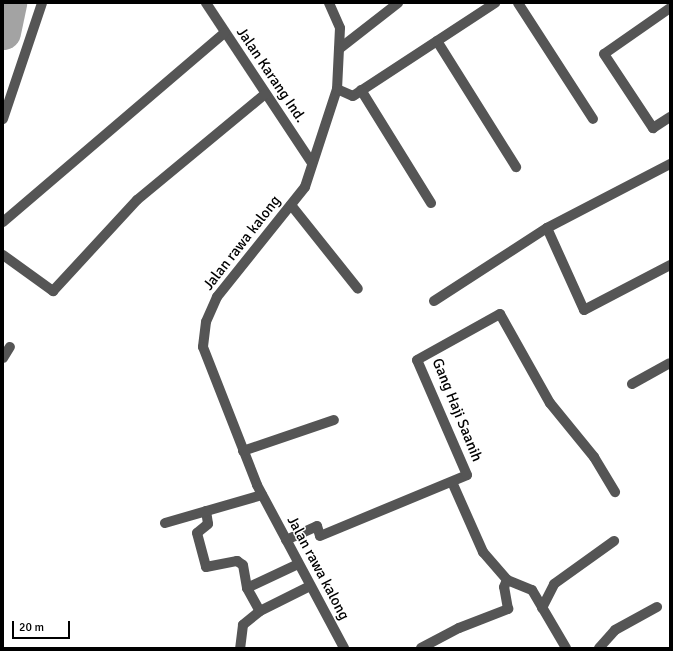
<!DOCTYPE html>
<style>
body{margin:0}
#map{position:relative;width:673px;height:651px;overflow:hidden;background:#fff;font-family:Signika,sans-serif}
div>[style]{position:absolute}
.river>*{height:35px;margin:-17.5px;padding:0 17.5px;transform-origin:17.5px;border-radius:17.5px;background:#a3a3a3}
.minor>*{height:10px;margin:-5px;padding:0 5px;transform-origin:5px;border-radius:5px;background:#555}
span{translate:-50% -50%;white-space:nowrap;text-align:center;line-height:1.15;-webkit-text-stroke:3px #fff;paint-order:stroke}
.street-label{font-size:15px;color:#000}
.frame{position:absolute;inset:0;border:4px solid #000;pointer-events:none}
.scale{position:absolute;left:12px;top:621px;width:58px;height:18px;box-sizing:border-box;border:2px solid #000;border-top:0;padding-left:5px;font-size:12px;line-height:14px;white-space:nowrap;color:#000;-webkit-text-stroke:3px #fff;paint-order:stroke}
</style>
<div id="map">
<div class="river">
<i style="left:3px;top:32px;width:30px;rotate:-78deg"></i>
</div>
<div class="minor">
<i style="left:206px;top:3px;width:192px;rotate:56.5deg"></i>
<i style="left:329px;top:3px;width:27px;rotate:66deg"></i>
<i style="left:340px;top:28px;width:61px;rotate:92.8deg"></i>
<i style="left:337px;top:89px;width:103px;rotate:108.1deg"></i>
<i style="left:305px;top:187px;width:141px;rotate:128.7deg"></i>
<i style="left:217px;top:297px;width:27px;rotate:114deg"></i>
<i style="left:206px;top:322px;width:25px;rotate:97deg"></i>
<i style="left:203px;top:347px;width:148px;rotate:68.6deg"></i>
<i style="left:257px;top:485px;width:185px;rotate:61.9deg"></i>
<i style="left:518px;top:3px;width:138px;rotate:57.1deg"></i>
<i style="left:670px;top:8px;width:80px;rotate:145.1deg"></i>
<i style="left:604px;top:54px;width:89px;rotate:56.5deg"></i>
<i style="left:653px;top:128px;width:20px;rotate:-33deg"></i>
<i style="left:437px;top:41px;width:149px;rotate:57.9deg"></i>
<i style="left:339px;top:49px;width:75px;rotate:-37.9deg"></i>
<i style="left:337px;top:89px;width:17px;rotate:24deg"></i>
<i style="left:353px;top:96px;width:170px;rotate:-33.2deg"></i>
<i style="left:361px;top:90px;width:133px;rotate:58.2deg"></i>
<i style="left:3px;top:119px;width:122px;rotate:-71.4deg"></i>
<i style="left:291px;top:205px;width:107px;rotate:51.4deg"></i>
<i style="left:3px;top:222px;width:291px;rotate:-40.5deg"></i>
<i style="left:547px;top:228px;width:90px;rotate:65.7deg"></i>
<i style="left:584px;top:310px;width:97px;rotate:-27.6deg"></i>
<i style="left:3px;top:255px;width:62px;rotate:35.8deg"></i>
<i style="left:53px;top:291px;width:124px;rotate:-47.3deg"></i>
<i style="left:137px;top:200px;width:166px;rotate:-39.6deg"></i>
<i style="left:434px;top:301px;width:135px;rotate:-32.9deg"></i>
<i style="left:547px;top:228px;width:139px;rotate:-27.5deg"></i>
<i style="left:3px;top:358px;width:13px;rotate:-58deg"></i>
<i style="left:632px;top:384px;width:43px;rotate:-28.9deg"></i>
<i style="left:243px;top:451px;width:96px;rotate:-18.8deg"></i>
<i style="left:452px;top:482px;width:77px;rotate:66.1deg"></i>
<i style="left:483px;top:552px;width:37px;rotate:49deg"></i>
<i style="left:507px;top:580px;width:27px;rotate:22deg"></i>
<i style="left:532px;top:590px;width:67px;rotate:59.6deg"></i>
<i style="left:206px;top:511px;width:13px;rotate:81deg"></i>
<i style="left:208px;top:524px;width:14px;rotate:141deg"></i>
<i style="left:197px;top:533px;width:35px;rotate:75deg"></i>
<i style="left:206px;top:567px;width:32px;rotate:-11deg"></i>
<i style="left:237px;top:561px;width:7px;rotate:34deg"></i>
<i style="left:243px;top:565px;width:23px;rotate:80deg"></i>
<i style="left:247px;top:588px;width:26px;rotate:61deg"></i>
<i style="left:260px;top:611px;width:22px;rotate:141deg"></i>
<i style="left:243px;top:625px;width:23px;rotate:97deg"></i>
<i style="left:165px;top:523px;width:101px;rotate:-16.1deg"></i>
<i style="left:286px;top:540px;width:34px;rotate:-24deg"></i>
<i style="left:317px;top:526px;width:10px;rotate:73deg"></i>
<i style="left:320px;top:536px;width:159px;rotate:-22.5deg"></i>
<i style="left:467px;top:475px;width:125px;rotate:-113.5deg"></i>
<i style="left:417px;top:360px;width:95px;rotate:-29deg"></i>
<i style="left:500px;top:314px;width:102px;rotate:60.7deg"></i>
<i style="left:550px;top:403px;width:70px;rotate:50.8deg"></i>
<i style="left:594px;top:457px;width:41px;rotate:59deg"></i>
<i style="left:247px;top:588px;width:56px;rotate:-25.2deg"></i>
<i style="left:542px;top:608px;width:27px;rotate:-63deg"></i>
<i style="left:554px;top:584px;width:74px;rotate:-35.6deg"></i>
<i style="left:260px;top:611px;width:56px;rotate:-26.6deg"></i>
<i style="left:421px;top:648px;width:43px;rotate:-27.8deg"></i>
<i style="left:459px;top:628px;width:53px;rotate:-21.2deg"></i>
<i style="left:508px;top:609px;width:22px;rotate:-100deg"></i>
<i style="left:504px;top:587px;width:8px;rotate:-67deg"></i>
<i style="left:599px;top:648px;width:24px;rotate:-48deg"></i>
<i style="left:615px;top:630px;width:48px;rotate:-28.7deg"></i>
</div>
<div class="street-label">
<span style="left:271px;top:75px;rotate:56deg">Jalan Karang Ind.</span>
<span style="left:242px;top:243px;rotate:-52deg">Jalan rawa kalong</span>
<span style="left:457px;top:410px;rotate:68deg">Gang Haji Saanih</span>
<span style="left:318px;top:568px;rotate:62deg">Jalan rawa kalong</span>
</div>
<div class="frame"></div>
<div class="scale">20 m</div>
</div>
